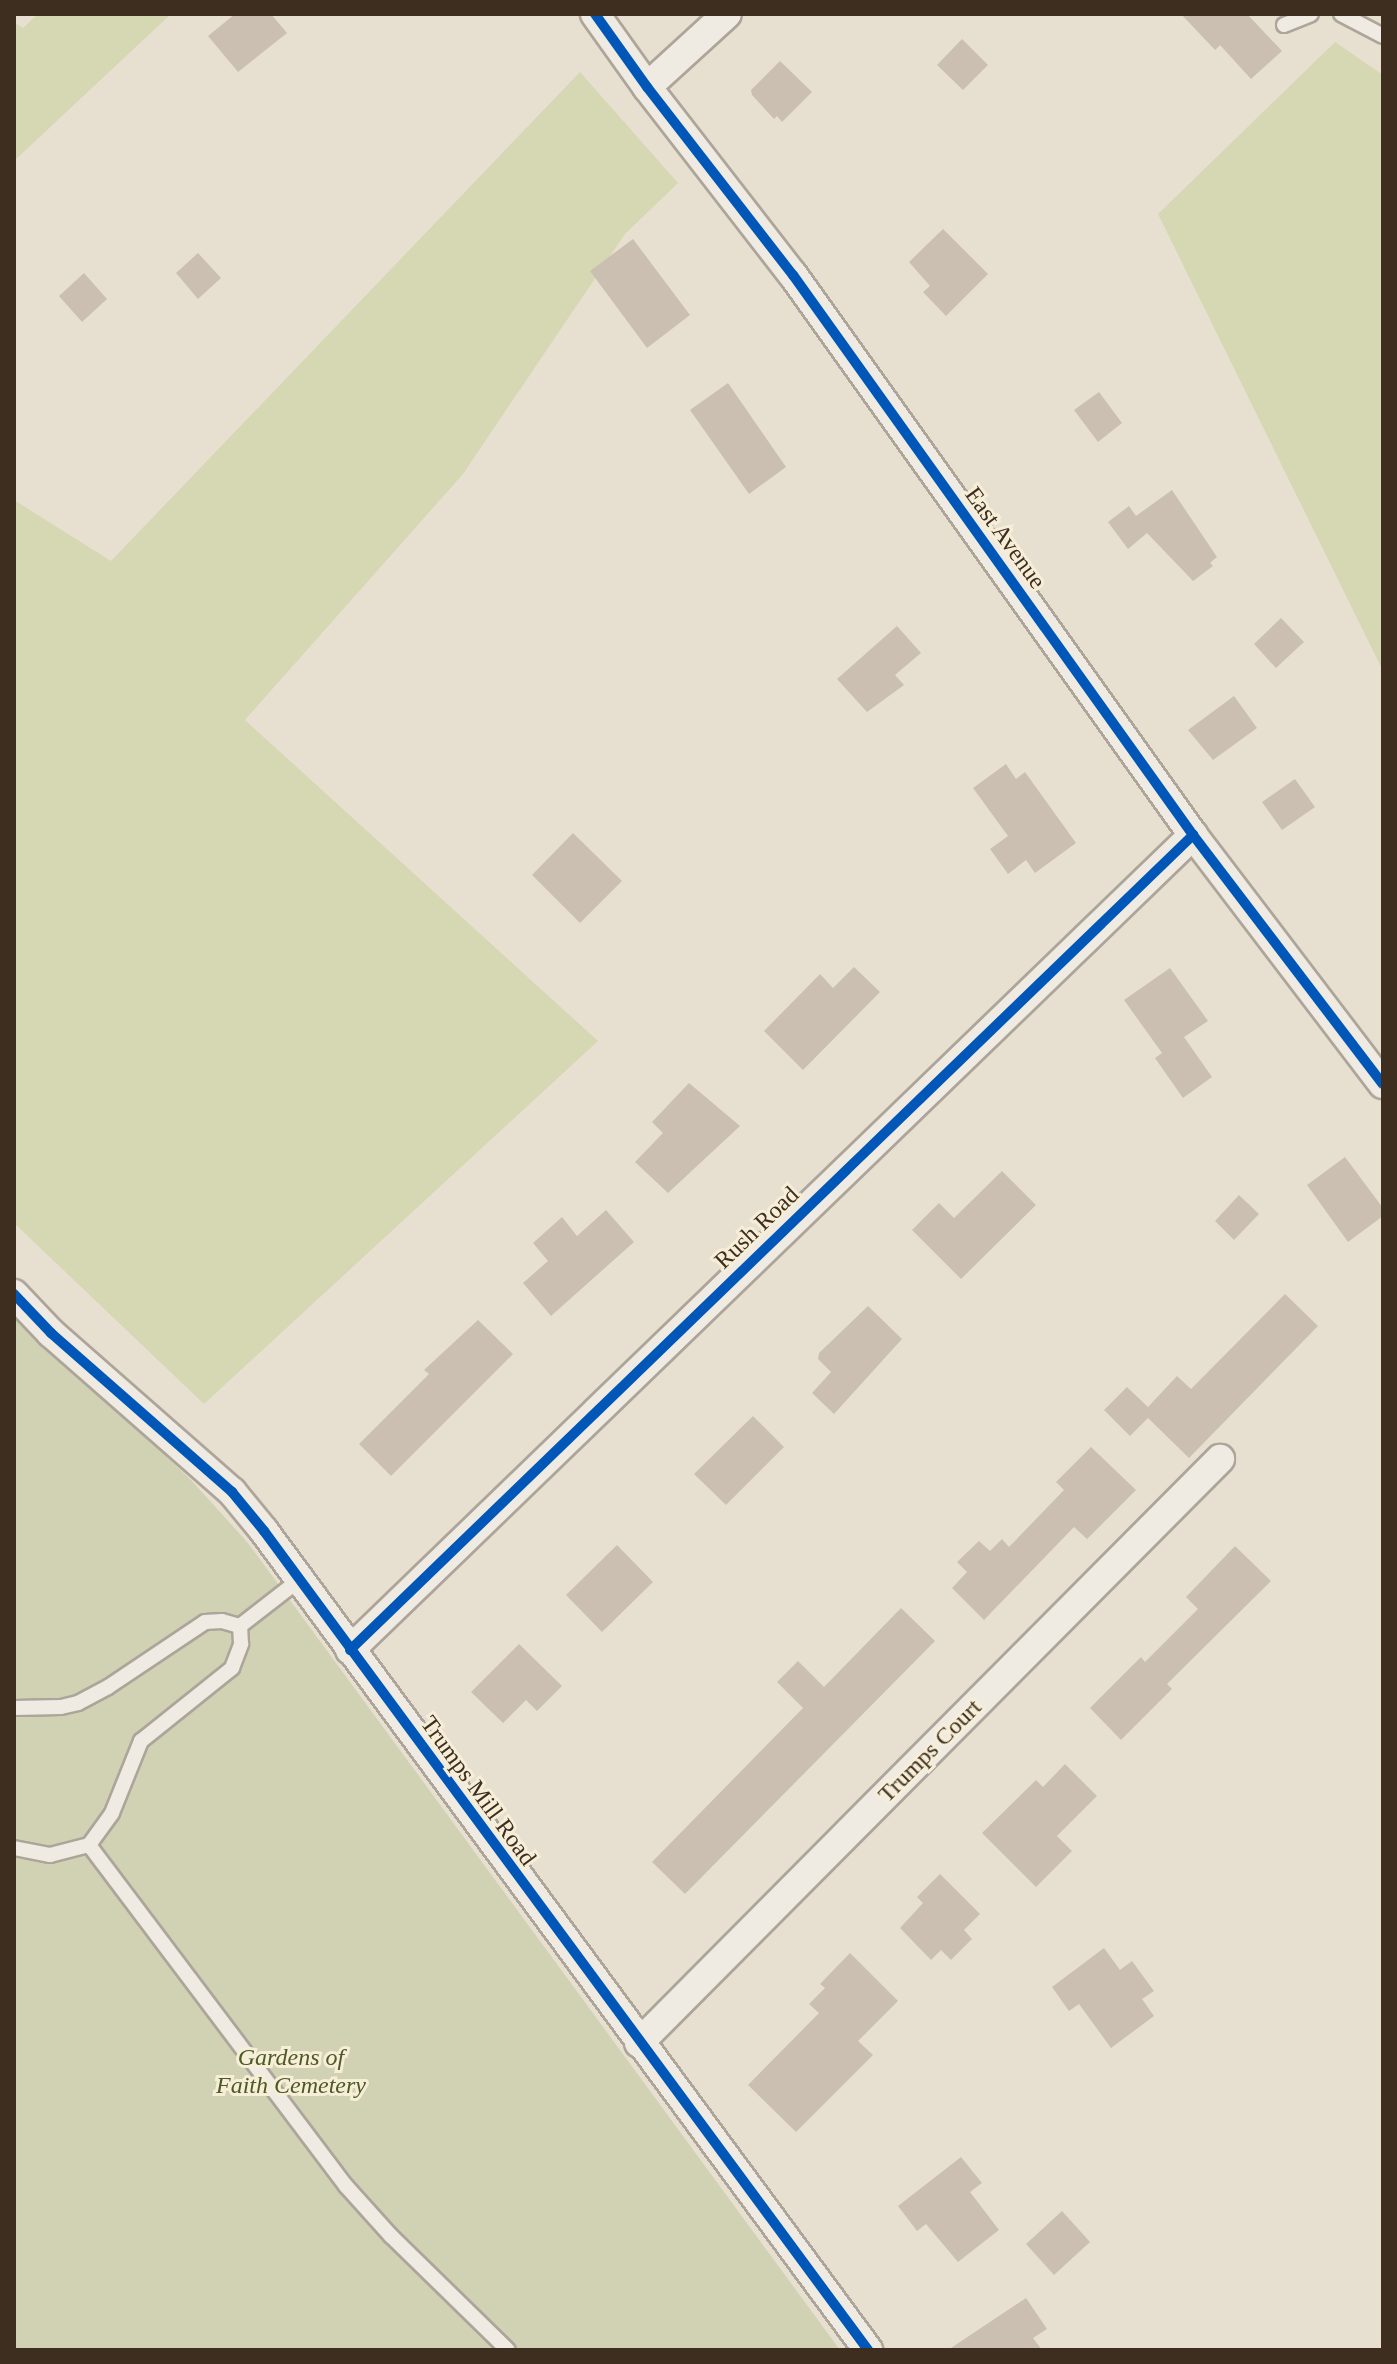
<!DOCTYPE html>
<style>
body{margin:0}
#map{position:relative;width:1397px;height:2364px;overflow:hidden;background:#e7e0d1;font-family:Georgia,serif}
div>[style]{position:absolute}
.green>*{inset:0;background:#d6d7b3}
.cemetery>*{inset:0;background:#d1d1b3}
.building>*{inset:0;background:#cbbfb2}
.roads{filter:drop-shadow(2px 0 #ada599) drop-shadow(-2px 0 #ada599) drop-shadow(0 2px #ada599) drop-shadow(0 -2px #ada599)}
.lane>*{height:14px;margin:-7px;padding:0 7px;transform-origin:7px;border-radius:7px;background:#efebe3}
.street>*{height:28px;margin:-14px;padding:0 14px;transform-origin:14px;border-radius:14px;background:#efebe3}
.cycleway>*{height:10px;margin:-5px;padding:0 5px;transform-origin:5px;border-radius:5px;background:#0057b8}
span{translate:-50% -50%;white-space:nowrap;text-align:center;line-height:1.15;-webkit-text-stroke:6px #f7eed8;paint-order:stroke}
.street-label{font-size:24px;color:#3d2e20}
.park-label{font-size:24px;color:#4d5a26;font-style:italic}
.frame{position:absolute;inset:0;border:16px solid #3d2e20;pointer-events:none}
</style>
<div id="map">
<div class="green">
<i style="clip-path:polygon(38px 14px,171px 14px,14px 161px,14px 22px,23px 28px)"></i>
<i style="clip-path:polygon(1335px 42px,1383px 75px,1383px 671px,1158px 214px)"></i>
<i style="clip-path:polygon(580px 72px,678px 183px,625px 234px,463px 474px,245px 720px,598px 1041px,204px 1404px,14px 1223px,14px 500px,111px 561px)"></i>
</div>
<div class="cemetery">
<i style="clip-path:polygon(14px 1311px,191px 1480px,248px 1543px,840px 2350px,14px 2350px)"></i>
</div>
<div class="building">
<i style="clip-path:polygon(235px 14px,271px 14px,287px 33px,238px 72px,208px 36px)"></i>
<i style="clip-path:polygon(1181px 14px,1247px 14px,1282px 51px,1251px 79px,1220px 45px,1215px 50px)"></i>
<i style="clip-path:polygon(962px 39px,988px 65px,963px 90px,937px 65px)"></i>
<i style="clip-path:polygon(780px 61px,812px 92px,782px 122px,777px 116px,774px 119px,752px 95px,751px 90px)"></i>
<i style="clip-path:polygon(943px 229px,988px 274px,946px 316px,923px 292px,930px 286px,909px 262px)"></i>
<i style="clip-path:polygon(633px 239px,690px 315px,647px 348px,590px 271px)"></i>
<i style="clip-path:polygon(198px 253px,221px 278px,198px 299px,176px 273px)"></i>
<i style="clip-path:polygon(84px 273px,107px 299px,82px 322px,59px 296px)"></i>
<i style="clip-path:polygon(728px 383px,786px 467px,749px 494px,690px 410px)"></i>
<i style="clip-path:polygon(1099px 392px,1122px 423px,1098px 442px,1074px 410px)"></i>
<i style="clip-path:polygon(1172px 490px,1217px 557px,1210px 563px,1213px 566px,1193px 581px,1147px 533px,1128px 549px,1108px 522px,1129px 506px,1136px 516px)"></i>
<i style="clip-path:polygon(1281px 618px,1304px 642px,1276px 668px,1254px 644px)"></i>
<i style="clip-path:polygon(897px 626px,921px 653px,895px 675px,904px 685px,867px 712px,837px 679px)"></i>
<i style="clip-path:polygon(1234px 696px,1257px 728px,1213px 760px,1188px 730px)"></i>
<i style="clip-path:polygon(1006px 764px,1016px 779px,1025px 772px,1076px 843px,1035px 873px,1026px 860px,1008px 874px,990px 849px,1008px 836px,973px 788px)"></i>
<i style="clip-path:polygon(1295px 779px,1315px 807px,1282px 830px,1262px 802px)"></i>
<i style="clip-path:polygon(573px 833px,622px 881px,580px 923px,532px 875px)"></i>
<i style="clip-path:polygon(854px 967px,880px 992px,803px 1070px,764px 1031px,820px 974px,833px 988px)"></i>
<i style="clip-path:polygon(1170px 968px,1208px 1021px,1184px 1037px,1212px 1077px,1183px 1098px,1155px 1058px,1162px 1053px,1124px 1000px)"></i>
<i style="clip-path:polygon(689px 1083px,740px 1126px,668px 1193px,635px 1162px,663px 1133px,652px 1122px)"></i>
<i style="clip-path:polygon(1345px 1157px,1383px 1208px,1383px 1216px,1348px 1242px,1307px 1185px)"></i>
<i style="clip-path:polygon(1002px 1171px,1036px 1205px,961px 1279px,912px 1230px,939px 1203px,954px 1218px)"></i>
<i style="clip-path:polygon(1239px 1195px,1259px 1214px,1234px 1240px,1215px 1221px)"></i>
<i style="clip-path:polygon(606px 1210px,634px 1242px,551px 1316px,523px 1283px,548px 1261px,533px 1243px,562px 1217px,577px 1236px)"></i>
<i style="clip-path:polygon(1285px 1294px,1318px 1326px,1189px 1458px,1148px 1418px,1130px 1436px,1104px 1410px,1127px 1387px,1148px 1407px,1177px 1376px,1191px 1389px)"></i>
<i style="clip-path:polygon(868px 1306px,902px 1339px,834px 1414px,812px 1393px,831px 1372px,818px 1359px,819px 1353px)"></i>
<i style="clip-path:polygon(478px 1320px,513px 1354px,391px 1476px,359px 1444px,429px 1374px,424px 1370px)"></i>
<i style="clip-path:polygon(753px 1416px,784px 1447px,726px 1505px,694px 1474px)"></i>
<i style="clip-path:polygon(1091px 1447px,1136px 1490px,1087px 1539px,1074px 1527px,984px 1620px,952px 1588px,967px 1572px,957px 1562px,979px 1541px,990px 1551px,1002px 1539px,1009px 1547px,1064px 1490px,1056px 1482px)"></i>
<i style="clip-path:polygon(617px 1545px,653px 1582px,602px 1632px,566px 1595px)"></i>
<i style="clip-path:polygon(1235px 1546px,1271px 1581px,1167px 1684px,1172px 1689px,1121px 1740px,1090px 1708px,1141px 1657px,1145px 1662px,1198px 1609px,1186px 1597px)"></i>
<i style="clip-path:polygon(901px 1608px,935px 1641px,685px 1894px,652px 1862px,803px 1708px,777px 1682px,798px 1661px,824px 1687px)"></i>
<i style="clip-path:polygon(519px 1644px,562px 1686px,537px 1711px,526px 1700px,503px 1723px,471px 1692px)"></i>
<i style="clip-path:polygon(1065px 1764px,1097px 1796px,1057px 1836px,1072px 1851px,1036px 1887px,982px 1833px,1036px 1780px,1043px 1787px)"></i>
<i style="clip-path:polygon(940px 1874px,980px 1914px,964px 1930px,972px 1939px,951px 1960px,941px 1950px,931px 1960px,900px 1928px,923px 1903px,917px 1897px)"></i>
<i style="clip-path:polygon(1104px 1948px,1120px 1970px,1132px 1961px,1154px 1991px,1142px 1999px,1154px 2016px,1111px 2048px,1079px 2004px,1069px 2011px,1052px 1987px)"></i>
<i style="clip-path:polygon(850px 1953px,898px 2001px,858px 2041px,873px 2055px,796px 2132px,748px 2085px,819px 2013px,809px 2004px,825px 1988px,820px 1984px)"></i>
<i style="clip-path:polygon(961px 2157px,982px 2183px,970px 2192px,999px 2230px,958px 2262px,926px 2224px,917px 2231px,898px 2206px)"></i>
<i style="clip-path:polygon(1062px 2211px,1090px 2242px,1054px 2275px,1026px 2244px)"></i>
<i style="clip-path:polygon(1026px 2298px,1047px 2329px,1033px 2338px,1042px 2350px,948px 2350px)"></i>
</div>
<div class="roads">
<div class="lane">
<i style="left:1341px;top:14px;width:47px;rotate:27.6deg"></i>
<i style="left:1284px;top:25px;width:29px;rotate:-22deg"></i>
<i style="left:240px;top:1626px;width:75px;rotate:-37.9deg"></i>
<i style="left:14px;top:1708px;width:47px;rotate:-1.2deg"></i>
<i style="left:61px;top:1707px;width:17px;rotate:-13deg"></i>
<i style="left:78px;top:1703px;width:34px;rotate:-28deg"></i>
<i style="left:108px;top:1687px;width:117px;rotate:-33.8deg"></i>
<i style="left:205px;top:1622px;width:17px;rotate:-3deg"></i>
<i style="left:222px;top:1621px;width:19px;rotate:16deg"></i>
<i style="left:89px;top:1845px;width:427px;rotate:53deg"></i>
<i style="left:346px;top:2186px;width:67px;rotate:48deg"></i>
<i style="left:391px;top:2236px;width:163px;rotate:44.3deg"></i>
<i style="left:14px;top:1848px;width:37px;rotate:11deg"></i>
<i style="left:50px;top:1855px;width:40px;rotate:-14.4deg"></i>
<i style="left:89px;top:1845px;width:39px;rotate:-54deg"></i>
<i style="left:112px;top:1813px;width:78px;rotate:-68.1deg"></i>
<i style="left:141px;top:1741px;width:117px;rotate:-38.7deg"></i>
<i style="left:232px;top:1668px;width:26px;rotate:-69deg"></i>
<i style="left:241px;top:1644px;width:18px;rotate:-93deg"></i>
</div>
<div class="street">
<i style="left:595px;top:14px;width:90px;rotate:54.5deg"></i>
<i style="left:647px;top:87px;width:238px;rotate:52.2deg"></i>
<i style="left:793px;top:275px;width:688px;rotate:54.46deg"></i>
<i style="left:1193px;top:835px;width:313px;rotate:52.7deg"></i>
<i style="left:647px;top:87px;width:108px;rotate:-42.4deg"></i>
<i style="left:14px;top:1294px;width:54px;rotate:46.5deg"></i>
<i style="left:51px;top:1333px;width:241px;rotate:41.3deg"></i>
<i style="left:232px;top:1492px;width:50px;rotate:50.6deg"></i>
<i style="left:264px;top:1531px;width:1018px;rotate:53.59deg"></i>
<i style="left:350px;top:1650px;width:1173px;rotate:-44.03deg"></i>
<i style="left:639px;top:2043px;width:824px;rotate:-45.15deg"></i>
</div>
</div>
<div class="cycleway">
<i style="left:595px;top:14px;width:90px;rotate:54.5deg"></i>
<i style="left:647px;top:87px;width:238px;rotate:52.2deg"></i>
<i style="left:793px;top:275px;width:688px;rotate:54.46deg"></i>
<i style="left:1193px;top:835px;width:313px;rotate:52.7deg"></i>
<i style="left:14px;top:1294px;width:54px;rotate:46.5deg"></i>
<i style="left:51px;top:1333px;width:241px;rotate:41.3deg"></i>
<i style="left:232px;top:1492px;width:50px;rotate:50.6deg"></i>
<i style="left:264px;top:1531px;width:1018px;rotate:53.59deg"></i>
<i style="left:350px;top:1650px;width:1173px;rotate:-44.03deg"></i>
</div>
<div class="street-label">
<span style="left:1005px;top:538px;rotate:54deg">East Avenue</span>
<span style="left:757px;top:1228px;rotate:-44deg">Rush Road</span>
<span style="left:930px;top:1751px;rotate:-45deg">Trumps Court</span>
<span style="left:478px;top:1791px;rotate:54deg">Trumps Mill Road</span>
</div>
<div class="park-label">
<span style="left:291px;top:2072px">Gardens of<br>Faith Cemetery</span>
</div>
<div class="frame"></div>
</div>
